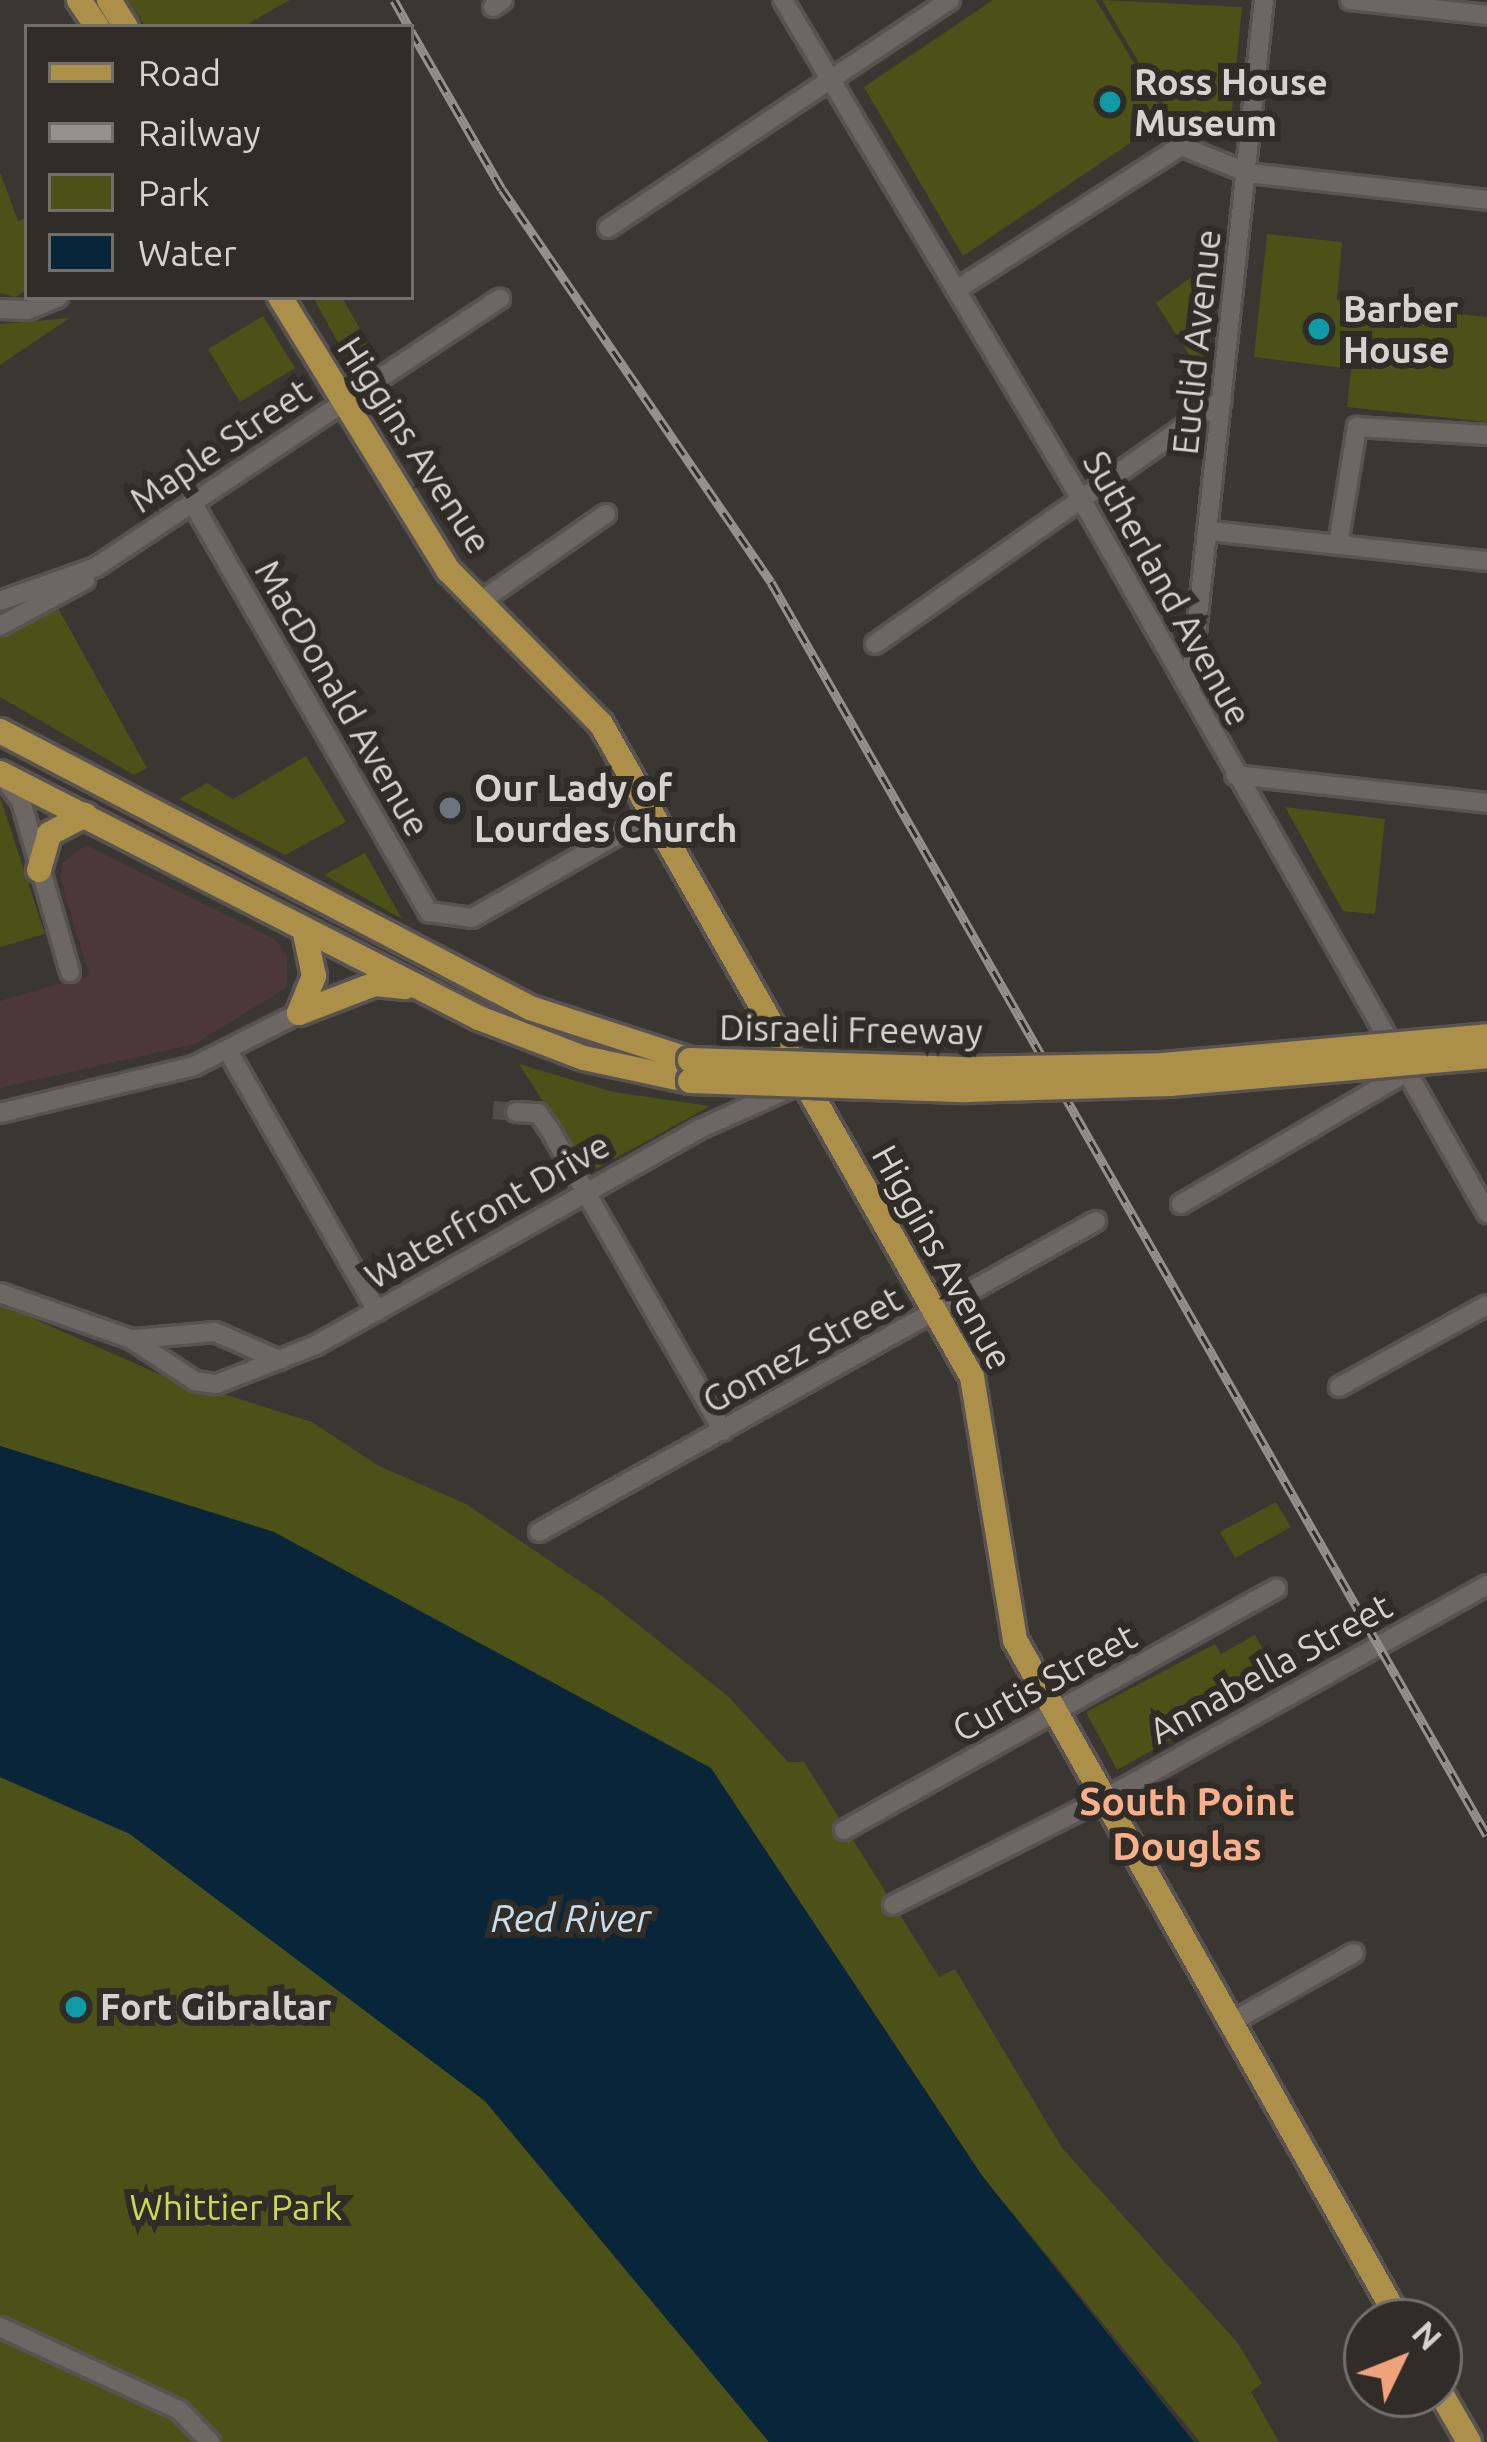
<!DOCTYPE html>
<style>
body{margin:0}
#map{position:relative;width:1487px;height:2442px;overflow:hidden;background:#3a3632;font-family:Ubuntu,sans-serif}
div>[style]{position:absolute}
.education>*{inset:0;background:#4d3839}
.green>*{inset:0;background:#4b5117}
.water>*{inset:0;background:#092539}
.minor-tunnel>*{height:18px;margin-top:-9px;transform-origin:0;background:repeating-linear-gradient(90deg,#514d4a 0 18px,transparent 0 27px)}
.roads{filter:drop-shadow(3px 0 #585351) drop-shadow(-3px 0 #585351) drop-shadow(0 3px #585351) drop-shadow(0 -3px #585351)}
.minor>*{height:18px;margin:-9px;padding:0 9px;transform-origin:9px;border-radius:9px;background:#6c6763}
.major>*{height:24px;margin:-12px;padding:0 12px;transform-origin:12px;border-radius:12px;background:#ac904a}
.rail>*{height:9px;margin-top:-4.5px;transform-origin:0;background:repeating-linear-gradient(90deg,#302c28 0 14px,#94908d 0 28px);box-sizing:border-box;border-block:3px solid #94908d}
.bridges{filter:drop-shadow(3px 0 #585351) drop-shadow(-3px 0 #585351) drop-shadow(0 3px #585351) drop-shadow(0 -3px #585351)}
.major-bridge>*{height:24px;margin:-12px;padding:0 12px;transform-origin:12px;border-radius:12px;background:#ac904a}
.dots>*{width:33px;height:33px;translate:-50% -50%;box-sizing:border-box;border:6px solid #302c28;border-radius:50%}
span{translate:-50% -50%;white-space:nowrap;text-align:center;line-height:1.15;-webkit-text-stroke:12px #302c28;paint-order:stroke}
.poi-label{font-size:36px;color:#d5d2d0;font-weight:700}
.left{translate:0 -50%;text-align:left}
.street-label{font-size:36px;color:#d5d2d0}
.park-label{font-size:36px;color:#ccd853}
.neighbourhood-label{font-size:39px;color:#f8af8a;font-weight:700}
.water-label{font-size:39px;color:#c8dcec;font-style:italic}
.legend{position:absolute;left:24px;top:24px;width:390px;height:276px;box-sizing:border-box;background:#302c28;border:3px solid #726e6b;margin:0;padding:15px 21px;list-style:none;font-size:36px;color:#d5d2d0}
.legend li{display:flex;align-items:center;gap:24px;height:60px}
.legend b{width:60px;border:3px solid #726e6b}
.north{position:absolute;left:1343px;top:2298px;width:120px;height:120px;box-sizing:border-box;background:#302c28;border:3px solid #726e6b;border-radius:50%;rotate:47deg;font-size:33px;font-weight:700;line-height:48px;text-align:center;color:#d5d2d0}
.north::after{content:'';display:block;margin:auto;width:42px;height:54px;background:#f0a27a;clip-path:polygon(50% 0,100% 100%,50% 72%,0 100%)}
</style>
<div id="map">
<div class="education">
<i style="clip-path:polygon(86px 845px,275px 939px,287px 956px,287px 987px,195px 1044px,0 1088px,0 1001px,89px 975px,61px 881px,62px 863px)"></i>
</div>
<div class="green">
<i style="clip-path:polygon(128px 0,290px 0,242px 27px,146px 27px)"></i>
<i style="clip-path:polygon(993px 0,1096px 0,1167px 118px,963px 256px,864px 87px)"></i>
<i style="clip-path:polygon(1102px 0,1242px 7px,1230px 130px,1171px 117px)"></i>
<i style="clip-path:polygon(0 172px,18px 221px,27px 218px,27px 290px,15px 297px,0 293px)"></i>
<i style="clip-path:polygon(1267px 234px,1342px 242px,1337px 300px,1487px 317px,1487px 422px,1347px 407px,1351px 369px,1254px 357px)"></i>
<i style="clip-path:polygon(1212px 262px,1203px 376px,1156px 303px)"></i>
<i style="clip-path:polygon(313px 297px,342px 297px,374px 354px,352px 368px)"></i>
<i style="clip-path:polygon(263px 316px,295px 368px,240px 402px,208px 349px)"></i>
<i style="clip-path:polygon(70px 318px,0 365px,0 324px)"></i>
<i style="clip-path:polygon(58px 608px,147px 768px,134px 775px,0 697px,0 632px)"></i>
<i style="clip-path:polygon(306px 756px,346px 822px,285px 855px,179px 799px,207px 783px,233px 799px)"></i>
<i style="clip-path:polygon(0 797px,45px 934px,0 947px)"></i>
<i style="clip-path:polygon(1285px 807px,1385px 819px,1375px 914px,1343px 911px)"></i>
<i style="clip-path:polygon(365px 853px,402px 919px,324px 875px)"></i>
<i style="clip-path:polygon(519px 1064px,613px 1092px,710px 1106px,589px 1173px)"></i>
<i style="clip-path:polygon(0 1304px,157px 1373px,312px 1422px,379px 1466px,466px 1504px,606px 1599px,729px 1697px,788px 1762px,804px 1762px,939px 1977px,955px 1969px,1062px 2148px,1237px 2342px,1262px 2383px,1251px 2392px,1279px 2442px,1200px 2442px,983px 2177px,274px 1532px,0 1446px)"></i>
<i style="clip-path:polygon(1276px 1502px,1291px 1527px,1235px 1558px,1220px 1532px)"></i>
<i style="clip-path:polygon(1255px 1635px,1280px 1679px,1117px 1770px,1086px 1712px,1215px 1644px,1221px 1654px)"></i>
<i style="clip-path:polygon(0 1777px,130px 1834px,485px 2101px,769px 2442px,0 2442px)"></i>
</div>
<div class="water">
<i style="clip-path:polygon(0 1446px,274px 1532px,711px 1768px,983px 2177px,1194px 2442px,769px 2442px,485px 2101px,130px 1834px,0 1777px)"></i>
</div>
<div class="minor-tunnel">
<i style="left:493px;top:1110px;width:23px;rotate:5deg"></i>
</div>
<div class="roads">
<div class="minor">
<i style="left:783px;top:0;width:579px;rotate:59.14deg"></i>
<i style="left:1080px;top:497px;width:824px;rotate:60.38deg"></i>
<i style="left:1350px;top:0;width:138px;rotate:6.2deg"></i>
<i style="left:493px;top:7px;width:12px;rotate:-35deg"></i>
<i style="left:608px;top:228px;width:411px;rotate:-33.7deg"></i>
<i style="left:956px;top:290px;width:267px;rotate:-32.6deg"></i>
<i style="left:1181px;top:146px;width:72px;rotate:21.9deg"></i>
<i style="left:1248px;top:173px;width:241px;rotate:6.4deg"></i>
<i style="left:0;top:309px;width:28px;rotate:2deg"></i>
<i style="left:28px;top:310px;width:33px;rotate:-23deg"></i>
<i style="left:192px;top:502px;width:474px;rotate:60deg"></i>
<i style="left:429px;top:912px;width:43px;rotate:7.9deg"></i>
<i style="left:472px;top:918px;width:210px;rotate:-29.7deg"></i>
<i style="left:1210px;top:531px;width:279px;rotate:6.2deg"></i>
<i style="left:1338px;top:545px;width:120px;rotate:-80.9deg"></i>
<i style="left:1357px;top:427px;width:130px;rotate:3.5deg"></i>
<i style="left:0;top:601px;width:102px;rotate:-19.5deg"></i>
<i style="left:96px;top:567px;width:485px;rotate:-33.6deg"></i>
<i style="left:478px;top:603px;width:156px;rotate:-34.8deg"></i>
<i style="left:0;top:626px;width:97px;rotate:-28.4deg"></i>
<i style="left:875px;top:644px;width:424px;rotate:-35.1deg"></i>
<i style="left:1190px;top:690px;width:694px;rotate:-83.88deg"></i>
<i style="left:1235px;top:775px;width:254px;rotate:6.3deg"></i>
<i style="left:3px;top:777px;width:30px;rotate:53deg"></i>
<i style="left:21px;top:801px;width:178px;rotate:74deg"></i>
<i style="left:228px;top:1051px;width:300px;rotate:60.2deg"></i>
<i style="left:516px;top:1112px;width:22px;rotate:3deg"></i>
<i style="left:538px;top:1113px;width:21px;rotate:55deg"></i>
<i style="left:550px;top:1130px;width:347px;rotate:60.1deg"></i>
<i style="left:0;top:1113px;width:200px;rotate:-13.6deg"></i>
<i style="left:194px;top:1066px;width:118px;rotate:-26.8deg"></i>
<i style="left:1181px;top:1204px;width:259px;rotate:-30.3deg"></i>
<i style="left:0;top:1293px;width:139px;rotate:19.3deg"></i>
<i style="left:131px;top:1339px;width:77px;rotate:33.3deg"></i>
<i style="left:195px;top:1381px;width:22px;rotate:8deg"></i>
<i style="left:217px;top:1384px;width:106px;rotate:-21.5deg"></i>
<i style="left:316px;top:1345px;width:437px;rotate:-29.4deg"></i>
<i style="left:697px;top:1130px;width:107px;rotate:-24.2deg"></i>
<i style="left:135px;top:1339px;width:80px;rotate:-5deg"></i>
<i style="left:215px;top:1332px;width:70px;rotate:23.6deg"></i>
<i style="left:1339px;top:1387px;width:169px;rotate:-29deg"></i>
<i style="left:539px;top:1532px;width:638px;rotate:-29.18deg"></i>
<i style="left:844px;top:1830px;width:495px;rotate:-29.2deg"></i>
<i style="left:893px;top:1905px;width:257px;rotate:-26.9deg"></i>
<i style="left:1122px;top:1789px;width:418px;rotate:-29.2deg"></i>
<i style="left:1232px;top:2022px;width:140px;rotate:-29.5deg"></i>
<i style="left:0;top:2327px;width:197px;rotate:24.9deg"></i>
<i style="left:179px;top:2410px;width:45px;rotate:45.9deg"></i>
</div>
<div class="major">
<i style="left:79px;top:0;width:32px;rotate:56deg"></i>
<i style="left:109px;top:0;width:32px;rotate:58deg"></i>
<i style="left:280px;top:297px;width:321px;rotate:58.4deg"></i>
<i style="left:448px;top:570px;width:217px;rotate:45.2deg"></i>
<i style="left:601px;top:724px;width:751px;rotate:60.4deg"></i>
<i style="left:972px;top:1377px;width:266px;rotate:80.7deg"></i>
<i style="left:1015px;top:1640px;width:783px;rotate:60.55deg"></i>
<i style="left:0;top:731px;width:598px;rotate:27.59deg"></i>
<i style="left:530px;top:1008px;width:168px;rotate:18deg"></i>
<i style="left:0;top:773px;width:538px;rotate:27.09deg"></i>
<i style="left:479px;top:1018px;width:112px;rotate:20.9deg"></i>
<i style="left:584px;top:1058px;width:108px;rotate:12.2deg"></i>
<i style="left:39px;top:870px;width:37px;rotate:-74deg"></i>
<i style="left:49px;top:834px;width:41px;rotate:-27.8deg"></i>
<i style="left:299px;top:1013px;width:81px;rotate:-20.9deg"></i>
<i style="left:375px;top:984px;width:30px;rotate:6deg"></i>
<i style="left:299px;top:1013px;width:40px;rotate:-68deg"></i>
<i style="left:314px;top:976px;width:48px;rotate:-102deg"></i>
<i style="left:1439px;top:2390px;width:60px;rotate:60deg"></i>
</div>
</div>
<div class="rail">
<i style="left:394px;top:0;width:31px;rotate:61deg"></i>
<i style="left:411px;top:31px;width:182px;rotate:60.1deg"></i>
<i style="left:502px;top:189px;width:476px;rotate:55.6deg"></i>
<i style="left:771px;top:582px;width:1443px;rotate:60.26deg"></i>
</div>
<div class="bridges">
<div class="major-bridge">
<i style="left:690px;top:1060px;width:273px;rotate:1.9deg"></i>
<i style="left:963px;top:1069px;width:201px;rotate:-1.1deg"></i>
<i style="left:1164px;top:1065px;width:324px;rotate:-5.1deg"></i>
<i style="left:690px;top:1081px;width:276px;rotate:1.9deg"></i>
<i style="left:966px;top:1090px;width:204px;rotate:-1.7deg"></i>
<i style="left:1170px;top:1084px;width:318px;rotate:-5deg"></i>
</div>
</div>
<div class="dots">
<i style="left:1110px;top:102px;background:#0f9aa8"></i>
<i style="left:1319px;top:329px;background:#0f9aa8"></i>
<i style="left:450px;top:808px;background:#6b7280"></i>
<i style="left:76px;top:2007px;background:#0f9aa8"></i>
</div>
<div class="poi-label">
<span class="left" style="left:1134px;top:102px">Ross House<br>Museum</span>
<span class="left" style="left:1343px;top:329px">Barber<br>House</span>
<span class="left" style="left:474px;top:808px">Our Lady of<br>Lourdes Church</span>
<span class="left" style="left:100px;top:2007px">Fort Gibraltar</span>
</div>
<div class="street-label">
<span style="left:1196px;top:342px;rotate:-84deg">Euclid Avenue</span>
<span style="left:220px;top:445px;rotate:-34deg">Maple Street</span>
<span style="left:415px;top:445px;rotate:57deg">Higgins Avenue</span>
<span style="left:1168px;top:588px;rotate:61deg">Sutherland Avenue</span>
<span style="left:343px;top:698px;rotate:60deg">MacDonald Avenue</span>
<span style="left:851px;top:1029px;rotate:1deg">Disraeli Freeway</span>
<span style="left:487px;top:1210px;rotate:-30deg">Waterfront Drive</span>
<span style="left:943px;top:1257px;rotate:61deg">Higgins Avenue</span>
<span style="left:802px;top:1349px;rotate:-29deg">Gomez Street</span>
<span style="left:1270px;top:1668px;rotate:-29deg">Annabella Street</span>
<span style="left:1044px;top:1682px;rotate:-29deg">Curtis Street</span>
</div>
<div class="park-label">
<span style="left:236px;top:2207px">Whittier Park</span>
</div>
<div class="neighbourhood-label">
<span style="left:1187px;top:1824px">South Point<br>Douglas</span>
</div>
<div class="water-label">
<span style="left:571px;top:1918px">Red River</span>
</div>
<ul class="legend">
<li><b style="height:15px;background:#ac904a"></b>Road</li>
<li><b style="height:15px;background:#94908d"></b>Railway</li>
<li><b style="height:33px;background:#4b5117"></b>Park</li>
<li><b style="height:33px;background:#092539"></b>Water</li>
</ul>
<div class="north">N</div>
</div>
